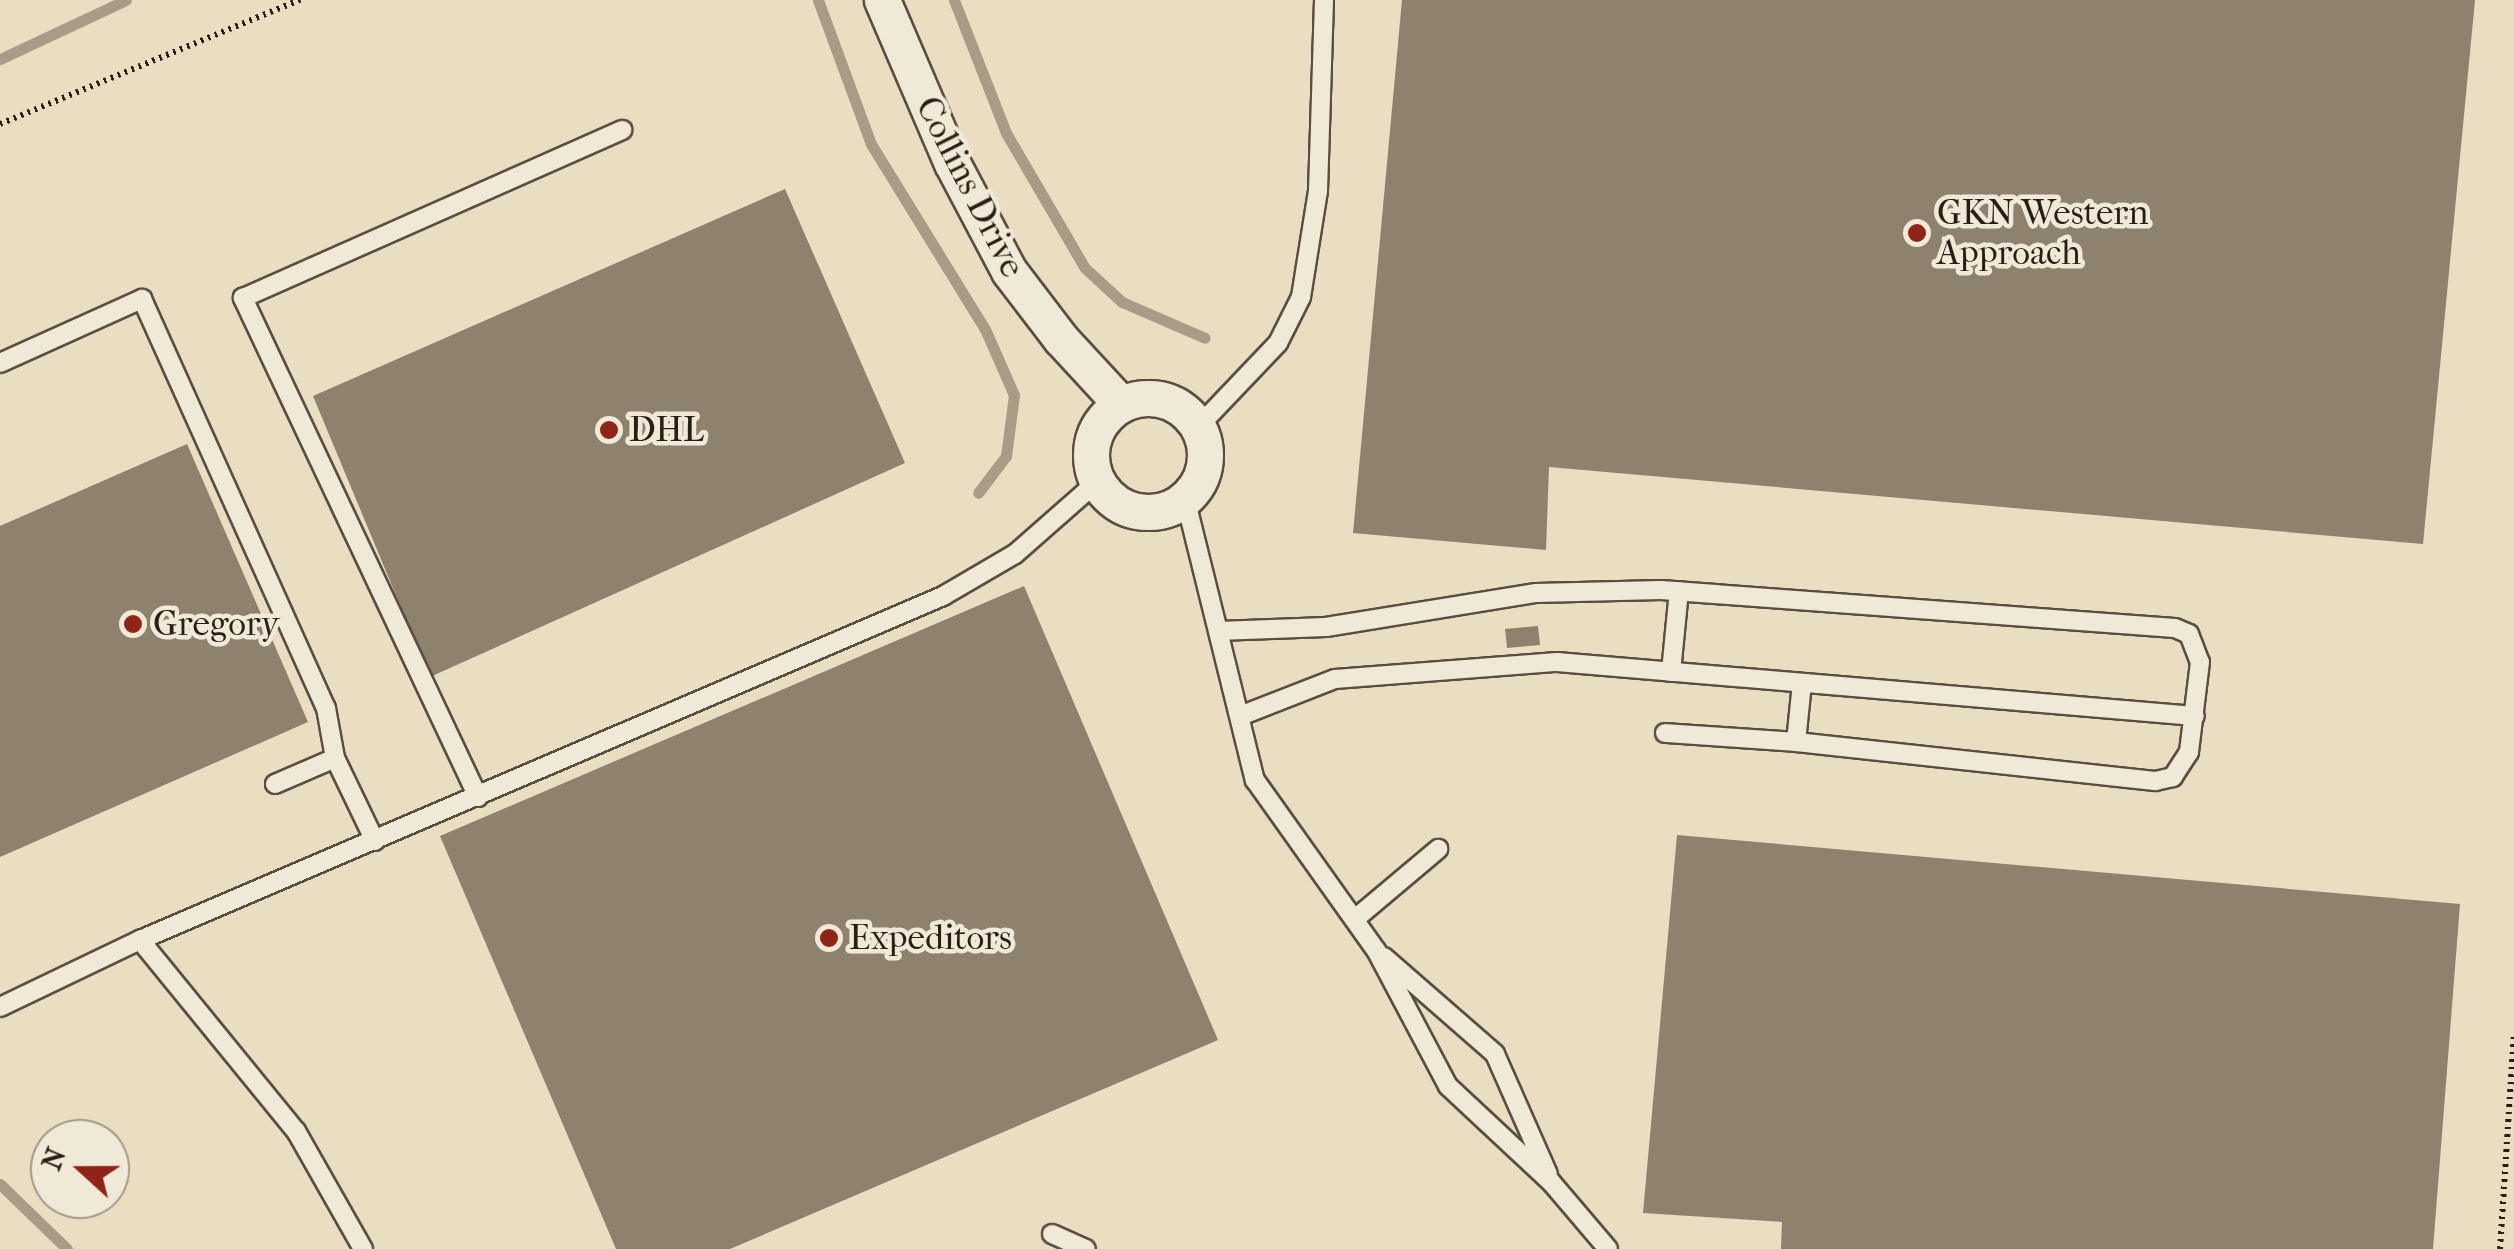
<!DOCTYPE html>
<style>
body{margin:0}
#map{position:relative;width:2514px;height:1249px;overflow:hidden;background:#e9ddc2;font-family:"IM FELL French Canon",serif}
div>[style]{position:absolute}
.stream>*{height:11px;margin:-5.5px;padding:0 5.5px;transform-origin:5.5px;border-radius:5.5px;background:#a89c87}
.building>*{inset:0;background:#8e816e}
.path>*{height:6px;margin-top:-3px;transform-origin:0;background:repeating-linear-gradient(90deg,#2b1e14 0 2.5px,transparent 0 7.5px)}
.roads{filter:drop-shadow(2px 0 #5a4e40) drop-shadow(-2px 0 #5a4e40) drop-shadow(0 2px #5a4e40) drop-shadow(0 -2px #5a4e40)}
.lane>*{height:18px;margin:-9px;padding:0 9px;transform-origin:9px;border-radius:9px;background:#f1e9d7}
.street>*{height:35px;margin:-17.5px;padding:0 17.5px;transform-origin:17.5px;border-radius:17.5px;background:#f1e9d7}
.street>.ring{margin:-17.5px;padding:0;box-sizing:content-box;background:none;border:35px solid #f1e9d7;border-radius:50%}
.dots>*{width:28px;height:28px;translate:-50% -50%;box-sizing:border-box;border:5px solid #f1e9d7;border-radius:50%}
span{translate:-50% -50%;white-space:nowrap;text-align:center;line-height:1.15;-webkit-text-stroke:9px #f1e9d7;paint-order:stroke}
.street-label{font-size:35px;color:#2b1e14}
.poi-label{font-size:35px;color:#2b1e14}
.left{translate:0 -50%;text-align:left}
.north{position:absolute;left:30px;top:1119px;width:100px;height:100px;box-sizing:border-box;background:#f1e9d7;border:2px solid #a29889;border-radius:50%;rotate:291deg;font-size:28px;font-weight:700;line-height:40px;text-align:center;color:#2b1e14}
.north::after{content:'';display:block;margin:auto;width:35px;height:45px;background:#8f2418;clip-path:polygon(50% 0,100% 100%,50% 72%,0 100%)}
</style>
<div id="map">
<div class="stream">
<i style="left:818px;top:0;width:153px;rotate:69.8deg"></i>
<i style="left:871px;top:144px;width:217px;rotate:58.4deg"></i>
<i style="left:985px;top:329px;width:72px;rotate:66.3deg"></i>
<i style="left:1014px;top:395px;width:62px;rotate:97.5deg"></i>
<i style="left:1006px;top:456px;width:46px;rotate:127.1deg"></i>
<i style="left:954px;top:0;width:143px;rotate:68.6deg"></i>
<i style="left:1006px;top:133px;width:156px;rotate:59.7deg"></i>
<i style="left:1085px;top:268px;width:50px;rotate:42.6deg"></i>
<i style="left:1122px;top:302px;width:90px;rotate:23.4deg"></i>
<i style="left:0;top:59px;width:139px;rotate:-25.1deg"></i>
<i style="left:0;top:1184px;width:93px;rotate:44.1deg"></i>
</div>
<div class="building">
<i style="clip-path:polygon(1402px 0,2475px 0,2423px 544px,1549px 467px,1546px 550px,1353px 533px)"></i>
<i style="clip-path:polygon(785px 189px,905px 463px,430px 677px,313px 396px)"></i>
<i style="clip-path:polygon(187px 444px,308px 722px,0 857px,0 526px)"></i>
<i style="clip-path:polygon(1024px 586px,1218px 1040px,730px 1249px,616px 1249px,440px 836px)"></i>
<i style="clip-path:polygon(1538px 626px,1540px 645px,1507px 648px,1505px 629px)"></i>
<i style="clip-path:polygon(1677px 835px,2460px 904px,2433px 1249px,1781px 1249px,1782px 1222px,1643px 1213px)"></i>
</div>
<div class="path">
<i style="left:0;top:124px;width:325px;rotate:-22.5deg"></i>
<i style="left:2500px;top:1249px;width:216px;rotate:-86.3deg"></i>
</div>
<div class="roads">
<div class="lane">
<i style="left:0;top:363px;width:156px;rotate:-24.3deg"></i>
<i style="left:142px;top:299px;width:448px;rotate:65.8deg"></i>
<i style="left:326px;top:708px;width:51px;rotate:79.8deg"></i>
<i style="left:335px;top:758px;width:92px;rotate:64.3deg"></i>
<i style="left:1198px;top:427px;width:116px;rotate:-46.4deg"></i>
<i style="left:1278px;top:343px;width:51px;rotate:-63.4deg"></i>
<i style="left:1301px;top:297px;width:107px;rotate:-80.9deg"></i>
<i style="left:1318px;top:191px;width:191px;rotate:-88.2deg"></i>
<i style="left:1185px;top:498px;width:291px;rotate:76.1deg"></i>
<i style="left:1255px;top:780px;width:209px;rotate:54.6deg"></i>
<i style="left:1376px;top:950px;width:154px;rotate:62.1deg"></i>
<i style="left:1448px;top:1086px;width:141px;rotate:43deg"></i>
<i style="left:1551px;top:1182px;width:88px;rotate:49.6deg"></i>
<i style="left:1218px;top:631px;width:108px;rotate:-2.1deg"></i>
<i style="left:1326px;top:627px;width:213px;rotate:-9.2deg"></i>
<i style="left:1536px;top:593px;width:125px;rotate:-1.4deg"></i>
<i style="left:1661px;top:590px;width:515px;rotate:4.23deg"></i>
<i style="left:2175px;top:628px;width:15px;rotate:23deg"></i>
<i style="left:2189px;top:634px;width:30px;rotate:69deg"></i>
<i style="left:2200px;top:662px;width:91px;rotate:97deg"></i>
<i style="left:2189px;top:752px;width:30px;rotate:123deg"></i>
<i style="left:2173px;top:777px;width:18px;rotate:167deg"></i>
<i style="left:2155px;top:781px;width:361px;rotate:-173.8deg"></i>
<i style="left:1796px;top:742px;width:59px;rotate:-84.2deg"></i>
<i style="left:1671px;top:672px;width:81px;rotate:-84.4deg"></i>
<i style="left:1240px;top:716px;width:102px;rotate:-21.3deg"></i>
<i style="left:1335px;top:679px;width:223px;rotate:-4.4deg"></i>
<i style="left:1557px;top:662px;width:640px;rotate:4.84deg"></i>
<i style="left:1665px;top:733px;width:131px;rotate:3.9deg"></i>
<i style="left:275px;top:784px;width:65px;rotate:-23.4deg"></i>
<i style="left:478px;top:797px;width:552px;rotate:-115.22deg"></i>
<i style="left:243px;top:298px;width:415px;rotate:-23.9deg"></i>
<i style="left:1355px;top:919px;width:109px;rotate:-40.1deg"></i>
<i style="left:140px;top:940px;width:247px;rotate:50.8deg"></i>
<i style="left:296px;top:1131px;width:136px;rotate:60.4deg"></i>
<i style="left:1384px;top:957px;width:147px;rotate:41.1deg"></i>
<i style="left:1495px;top:1054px;width:131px;rotate:66.2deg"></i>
<i style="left:0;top:1007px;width:155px;rotate:-25.6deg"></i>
<i style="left:140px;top:940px;width:874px;rotate:-23.19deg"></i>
<i style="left:943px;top:596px;width:83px;rotate:-30.3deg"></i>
<i style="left:1015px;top:554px;width:109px;rotate:-41.3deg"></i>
<i style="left:1052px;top:1234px;width:37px;rotate:24deg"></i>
</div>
<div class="street">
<i style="left:882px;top:0;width:177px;rotate:66.8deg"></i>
<i style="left:952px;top:163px;width:122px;rotate:62.2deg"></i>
<i style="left:1009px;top:271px;width:86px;rotate:52.6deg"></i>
<i style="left:1061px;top:339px;width:88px;rotate:47.3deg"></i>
<i class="ring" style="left:1091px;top:398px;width:79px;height:79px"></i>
</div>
</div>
<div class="dots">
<i style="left:1917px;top:233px;background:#8f2418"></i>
<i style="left:609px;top:430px;background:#8f2418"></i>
<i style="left:133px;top:624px;background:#8f2418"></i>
<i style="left:829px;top:938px;background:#8f2418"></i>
</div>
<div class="street-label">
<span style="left:970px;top:187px;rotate:63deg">Collins Drive</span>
</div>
<div class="poi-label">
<span class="left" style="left:1937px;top:233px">GKN Western<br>Approach</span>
<span class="left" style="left:629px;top:430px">DHL</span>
<span class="left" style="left:153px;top:624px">Gregory</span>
<span class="left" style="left:849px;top:938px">Expeditors</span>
</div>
<div class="north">N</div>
</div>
